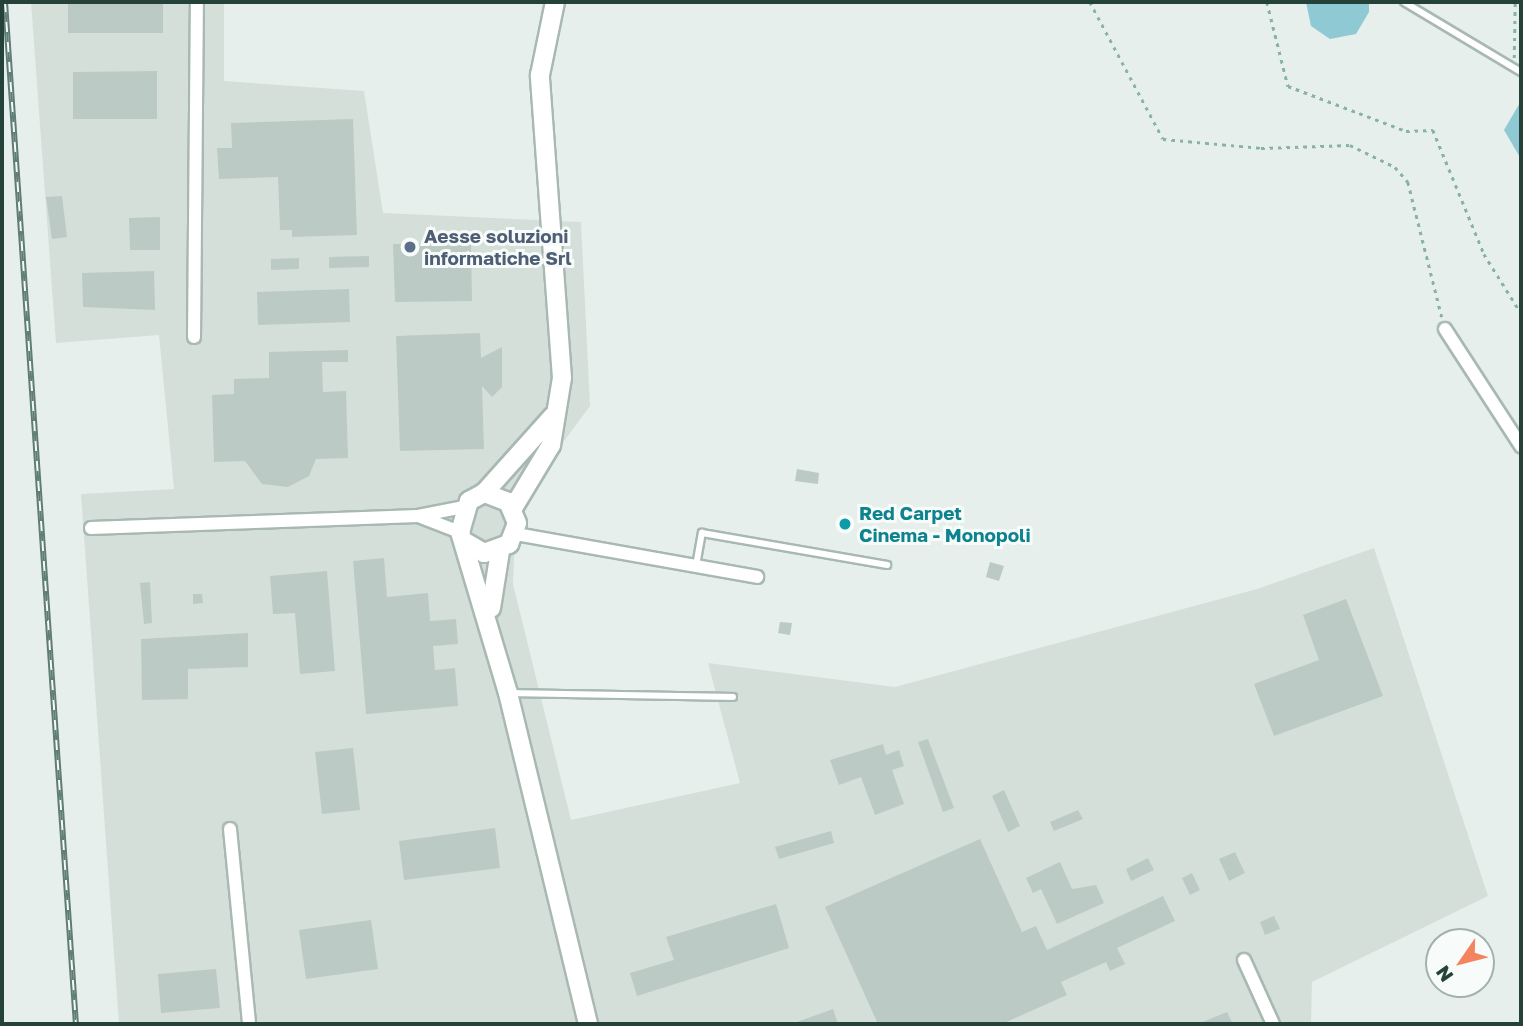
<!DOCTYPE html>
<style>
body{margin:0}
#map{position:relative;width:1523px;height:1026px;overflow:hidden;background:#e6efeb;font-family:"Golos Text",sans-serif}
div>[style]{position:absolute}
.built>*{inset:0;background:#d4dfda}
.water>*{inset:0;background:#8ec9d4}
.building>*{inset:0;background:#bbcac4}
.path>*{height:2.5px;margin-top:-1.25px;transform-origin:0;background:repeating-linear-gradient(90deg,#86b3a5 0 3.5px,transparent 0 8.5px)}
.roads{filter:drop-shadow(2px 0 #a8b8b2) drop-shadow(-2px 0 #a8b8b2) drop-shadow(0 2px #a8b8b2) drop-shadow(0 -2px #a8b8b2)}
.lane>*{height:6px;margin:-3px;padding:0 3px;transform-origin:3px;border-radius:3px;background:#fff}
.street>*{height:12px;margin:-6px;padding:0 6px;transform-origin:6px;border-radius:6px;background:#fff}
.secondary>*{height:18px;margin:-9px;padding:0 9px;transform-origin:9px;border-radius:9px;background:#fff}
.rail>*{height:6px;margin-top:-3px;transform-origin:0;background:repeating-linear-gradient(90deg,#f7fbf9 0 10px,#5f7d75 0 20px);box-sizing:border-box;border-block:2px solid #5f7d75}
.dots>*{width:19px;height:19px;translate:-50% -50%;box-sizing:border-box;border:4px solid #f7fbf9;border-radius:50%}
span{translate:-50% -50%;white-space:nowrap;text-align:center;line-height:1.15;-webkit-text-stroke:6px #f7fbf9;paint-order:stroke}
.service-label{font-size:19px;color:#4e5e75;font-weight:700}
.left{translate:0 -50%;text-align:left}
.culture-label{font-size:19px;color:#0d838f;font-weight:700}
.frame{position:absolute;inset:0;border:4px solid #24423a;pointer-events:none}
.north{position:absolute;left:1425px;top:928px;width:70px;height:70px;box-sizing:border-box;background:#f7fbf9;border:2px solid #a3b1ad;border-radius:50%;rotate:235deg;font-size:19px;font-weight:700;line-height:28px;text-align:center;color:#24423a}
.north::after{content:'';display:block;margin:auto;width:24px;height:32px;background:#f4845f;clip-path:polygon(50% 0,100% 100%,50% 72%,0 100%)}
</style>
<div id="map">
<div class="built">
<i style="clip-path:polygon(31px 2px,224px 2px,224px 81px,364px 91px,383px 213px,581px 222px,590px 406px,516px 506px,513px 584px,571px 820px,740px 783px,708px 663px,895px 687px,1257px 589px,1374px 548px,1488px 896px,1312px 982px,1311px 1024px,119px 1024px,81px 494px,174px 489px,159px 335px,56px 343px)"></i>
</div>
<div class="water">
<i style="clip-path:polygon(1306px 2px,1369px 2px,1369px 12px,1356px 34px,1330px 39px,1311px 26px)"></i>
<i style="clip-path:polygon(1521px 101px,1521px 159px,1504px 130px)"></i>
</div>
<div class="building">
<i style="clip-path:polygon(68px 2px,163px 2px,163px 33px,68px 33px)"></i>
<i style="clip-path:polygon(157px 71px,157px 119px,73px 119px,73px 72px)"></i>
<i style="clip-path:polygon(353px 119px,357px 235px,292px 237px,292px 230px,280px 230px,278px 177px,219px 179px,217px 148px,232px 148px,231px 123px)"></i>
<i style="clip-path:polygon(62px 196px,67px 237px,52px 239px,46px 197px)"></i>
<i style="clip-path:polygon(160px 217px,160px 250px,130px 250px,129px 218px)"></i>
<i style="clip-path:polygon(471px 242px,472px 301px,395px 302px,393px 244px)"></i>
<i style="clip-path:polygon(369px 256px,369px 267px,329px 268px,329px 257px)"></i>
<i style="clip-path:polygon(299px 258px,299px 269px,271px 270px,271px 259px)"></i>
<i style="clip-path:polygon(154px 271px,155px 310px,83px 307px,82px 273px)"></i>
<i style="clip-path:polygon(349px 289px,350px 322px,258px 325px,257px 292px)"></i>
<i style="clip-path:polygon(480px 333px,481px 358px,502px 347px,502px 387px,492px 397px,482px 386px,484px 449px,400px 451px,396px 336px)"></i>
<i style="clip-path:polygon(348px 350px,348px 362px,322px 362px,323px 392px,346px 391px,348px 458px,316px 459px,309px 476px,288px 487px,262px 484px,245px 461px,214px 462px,212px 395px,234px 394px,234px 379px,269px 378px,269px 352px)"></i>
<i style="clip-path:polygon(797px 469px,819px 473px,818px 484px,795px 481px)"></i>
<i style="clip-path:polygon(384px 558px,387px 597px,428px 593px,430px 621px,456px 619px,458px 644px,433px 646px,435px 670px,455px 668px,458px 706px,366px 714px,353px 561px)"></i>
<i style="clip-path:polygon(990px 562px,1004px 566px,999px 581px,986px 577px)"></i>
<i style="clip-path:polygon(327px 571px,335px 671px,300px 674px,295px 613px,273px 614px,270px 576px)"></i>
<i style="clip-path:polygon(150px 582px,152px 623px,144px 624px,140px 583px)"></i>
<i style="clip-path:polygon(193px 594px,202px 594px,203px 603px,193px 604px)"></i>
<i style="clip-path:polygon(1346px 599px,1383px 696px,1274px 736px,1254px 684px,1319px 660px,1303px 615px)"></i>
<i style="clip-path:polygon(780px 622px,792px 623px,790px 635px,778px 633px)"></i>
<i style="clip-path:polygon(248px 633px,248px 667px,188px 669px,188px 699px,142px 700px,141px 639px)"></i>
<i style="clip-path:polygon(928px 739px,954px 808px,943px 812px,918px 742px)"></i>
<i style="clip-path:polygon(883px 744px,886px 755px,899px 750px,904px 766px,892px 770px,904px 804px,875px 815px,861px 777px,839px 785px,830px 760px)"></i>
<i style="clip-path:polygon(353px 748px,360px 810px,322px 814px,315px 752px)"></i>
<i style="clip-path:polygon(1004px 790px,1020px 826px,1008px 832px,992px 796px)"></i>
<i style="clip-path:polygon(1078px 810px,1083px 819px,1054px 831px,1050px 822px)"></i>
<i style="clip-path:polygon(495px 828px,500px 868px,404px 880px,399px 841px)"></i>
<i style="clip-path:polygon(831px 831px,834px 843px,779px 859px,775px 847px)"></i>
<i style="clip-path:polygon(980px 839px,1022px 932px,1036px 926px,1047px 950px,1163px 896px,1175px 921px,1117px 948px,1125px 964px,1110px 971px,1106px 962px,1061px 982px,1067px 995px,1002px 1024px,878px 1024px,825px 907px)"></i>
<i style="clip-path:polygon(1235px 852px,1245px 873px,1229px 881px,1219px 859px)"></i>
<i style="clip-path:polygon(1148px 858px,1154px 870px,1131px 881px,1126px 869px)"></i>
<i style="clip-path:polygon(1060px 862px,1072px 889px,1096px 885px,1104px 903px,1057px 924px,1041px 889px,1033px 893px,1026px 878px)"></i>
<i style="clip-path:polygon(1192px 873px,1200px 890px,1190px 895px,1182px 878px)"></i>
<i style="clip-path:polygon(776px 904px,789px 948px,637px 996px,630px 973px,674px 960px,666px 937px)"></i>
<i style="clip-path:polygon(1274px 916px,1280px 929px,1265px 935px,1260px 922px)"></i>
<i style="clip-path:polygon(371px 920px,378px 969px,306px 979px,299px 930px)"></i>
<i style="clip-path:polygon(216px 969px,220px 1008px,161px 1013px,158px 974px)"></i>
<i style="clip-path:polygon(833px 1009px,838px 1024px,794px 1024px,794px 1023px)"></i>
<i style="clip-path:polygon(1227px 1012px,1233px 1024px,1198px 1024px)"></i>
</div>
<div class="path">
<i style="left:1090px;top:2px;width:155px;rotate:61.9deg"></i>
<i style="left:1163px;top:139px;width:98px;rotate:5.2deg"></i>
<i style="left:1261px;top:148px;width:89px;rotate:-1.9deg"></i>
<i style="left:1350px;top:145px;width:50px;rotate:26.1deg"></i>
<i style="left:1395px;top:167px;width:20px;rotate:49deg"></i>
<i style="left:1408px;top:182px;width:139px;rotate:75.9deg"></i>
<i style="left:1267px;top:2px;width:87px;rotate:76deg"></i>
<i style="left:1288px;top:86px;width:126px;rotate:20.9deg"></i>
<i style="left:1406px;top:131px;width:27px;rotate:-2deg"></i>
<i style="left:1433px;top:130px;width:134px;rotate:67.6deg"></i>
<i style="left:1484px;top:254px;width:70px;rotate:57.9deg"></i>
<i style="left:1514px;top:58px;width:56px;rotate:-89deg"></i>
</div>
<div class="roads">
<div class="lane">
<i style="left:1404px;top:2px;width:136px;rotate:30.9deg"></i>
<i style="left:696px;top:566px;width:34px;rotate:-80deg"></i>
<i style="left:702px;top:533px;width:188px;rotate:9.8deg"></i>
<i style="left:510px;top:693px;width:223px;rotate:1deg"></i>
</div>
<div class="street">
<i style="left:1445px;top:329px;width:140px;rotate:57deg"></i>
<i style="left:194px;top:337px;width:335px;rotate:-89.5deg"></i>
<i style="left:418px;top:516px;width:45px;rotate:20.9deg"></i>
<i style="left:91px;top:528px;width:327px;rotate:-2.1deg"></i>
<i style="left:418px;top:516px;width:47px;rotate:-11.1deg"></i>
<i style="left:516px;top:534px;width:245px;rotate:10.1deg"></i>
<i style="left:230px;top:829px;width:196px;rotate:84.4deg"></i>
<i style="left:1244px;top:960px;width:70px;rotate:65.6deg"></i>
</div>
<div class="secondary">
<i style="left:484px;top:493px;width:103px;rotate:-48.1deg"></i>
<i style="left:513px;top:508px;width:74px;rotate:-58.9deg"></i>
<i style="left:551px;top:445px;width:68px;rotate:-80.7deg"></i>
<i style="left:562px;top:378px;width:304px;rotate:-94.2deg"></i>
<i style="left:540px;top:75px;width:75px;rotate:-78.4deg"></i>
<i style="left:467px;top:543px;width:20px;rotate:30deg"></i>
<i style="left:484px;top:553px;width:27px;rotate:-20deg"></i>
<i style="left:509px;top:544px;width:22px;rotate:-69deg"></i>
<i style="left:517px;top:523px;width:23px;rotate:-113deg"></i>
<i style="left:508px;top:502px;width:26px;rotate:-159deg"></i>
<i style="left:484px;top:493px;width:17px;rotate:152deg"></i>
<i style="left:469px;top:501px;width:32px;rotate:106deg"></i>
<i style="left:460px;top:532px;width:168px;rotate:73.4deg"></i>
<i style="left:508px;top:693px;width:341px;rotate:76.4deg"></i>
<i style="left:491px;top:608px;width:58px;rotate:-81deg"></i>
</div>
</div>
<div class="rail">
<i style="left:5px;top:2px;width:1024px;rotate:86.03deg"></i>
</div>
<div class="dots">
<i style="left:410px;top:247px;background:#5c6f8a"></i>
<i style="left:845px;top:524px;background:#0f9aa8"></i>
</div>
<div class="service-label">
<span class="left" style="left:424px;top:247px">Aesse soluzioni<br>informatiche Srl</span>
</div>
<div class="culture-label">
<span class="left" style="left:859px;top:524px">Red Carpet<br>Cinema - Monopoli</span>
</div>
<div class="frame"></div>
<div class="north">N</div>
</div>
